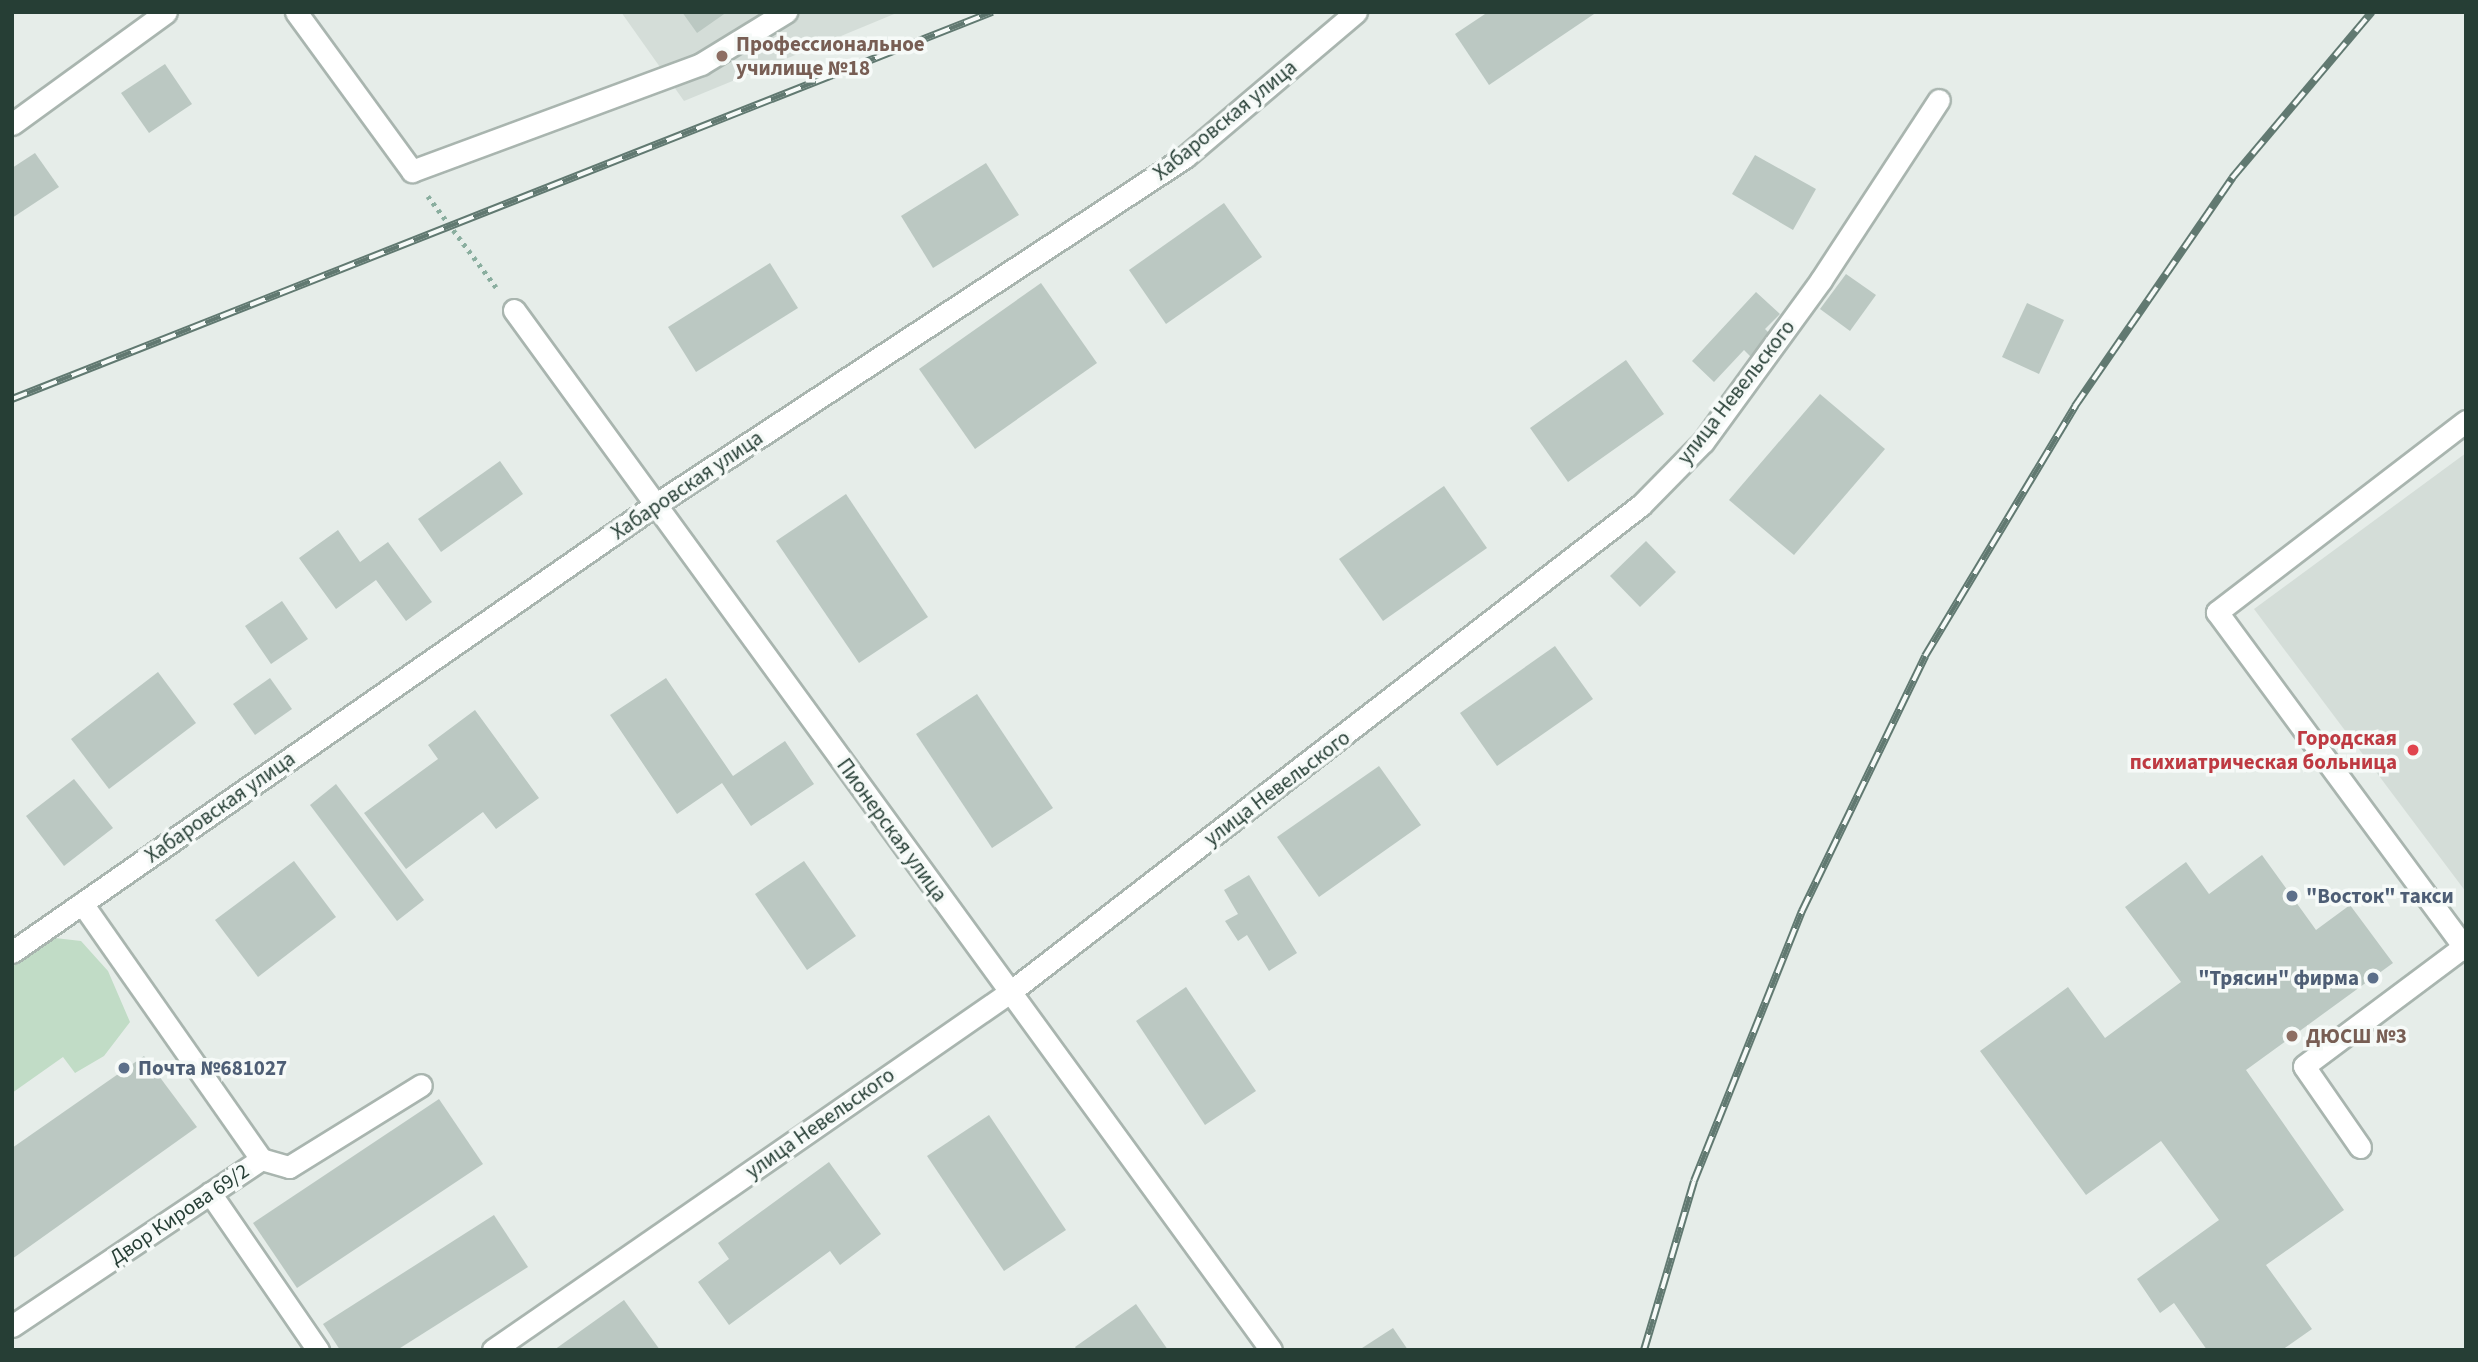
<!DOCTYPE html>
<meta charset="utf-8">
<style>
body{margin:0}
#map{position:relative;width:2478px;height:1362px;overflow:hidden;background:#e6ede9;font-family:"Source Sans 3",sans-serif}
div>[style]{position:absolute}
.built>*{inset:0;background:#d4ddd8}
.green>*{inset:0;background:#c1dcc6}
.building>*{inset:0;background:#bbc8c2}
.path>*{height:4.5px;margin-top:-2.25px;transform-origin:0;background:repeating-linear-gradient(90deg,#8aae9f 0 3.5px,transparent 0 8.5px)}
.roads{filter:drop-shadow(2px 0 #a9b5af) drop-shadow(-2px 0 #a9b5af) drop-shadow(0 2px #a9b5af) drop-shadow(0 -2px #a9b5af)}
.minor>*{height:21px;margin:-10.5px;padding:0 10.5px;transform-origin:10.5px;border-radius:10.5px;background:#fff}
.rail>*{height:8px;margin-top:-4px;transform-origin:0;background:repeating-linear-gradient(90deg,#f6faf8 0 16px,#617971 0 32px);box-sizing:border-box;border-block:2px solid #617971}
.dots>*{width:19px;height:19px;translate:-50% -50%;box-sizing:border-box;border:4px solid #f6faf8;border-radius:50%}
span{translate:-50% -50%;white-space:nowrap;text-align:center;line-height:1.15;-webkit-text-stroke:7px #f6faf8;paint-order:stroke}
.education-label{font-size:21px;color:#785e54;font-weight:700}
.left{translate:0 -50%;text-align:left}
.street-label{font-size:21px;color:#263e35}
.health-label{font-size:21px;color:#be3a42;font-weight:700}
.right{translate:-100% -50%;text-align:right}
.service-label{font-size:21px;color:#4e5e75;font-weight:700}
.frame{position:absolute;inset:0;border:14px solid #263e35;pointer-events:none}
</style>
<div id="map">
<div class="built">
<i style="clip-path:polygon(621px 12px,899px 12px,684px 101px)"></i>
<i style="clip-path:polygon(2466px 453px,2466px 892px,2254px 609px)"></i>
</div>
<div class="green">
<i style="clip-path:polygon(55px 938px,81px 941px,108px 971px,130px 1022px,104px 1056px,75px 1073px,63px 1057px,12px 1093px,12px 967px)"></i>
</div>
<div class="building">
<i style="clip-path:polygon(682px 12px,727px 12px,697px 33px)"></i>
<i style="clip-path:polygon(1488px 12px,1597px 12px,1489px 85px,1455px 34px)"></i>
<i style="clip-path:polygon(165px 64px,192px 104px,149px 133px,121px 93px)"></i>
<i style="clip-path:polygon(35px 153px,59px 187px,12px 218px,12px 168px)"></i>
<i style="clip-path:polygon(1755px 155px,1816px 189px,1793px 230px,1732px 194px)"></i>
<i style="clip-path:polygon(986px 163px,1019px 215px,933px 268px,901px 216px)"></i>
<i style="clip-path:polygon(1224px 203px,1262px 257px,1166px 324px,1129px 270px)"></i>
<i style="clip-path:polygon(770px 263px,798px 308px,696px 372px,668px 327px)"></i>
<i style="clip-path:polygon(1846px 274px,1876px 295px,1850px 331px,1820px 309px)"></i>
<i style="clip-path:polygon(1041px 283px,1097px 363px,975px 449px,919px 369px)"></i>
<i style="clip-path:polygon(1756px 292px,1780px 314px,1765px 329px,1773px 337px,1753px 359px,1744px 350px,1714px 382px,1692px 361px)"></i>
<i style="clip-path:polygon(2027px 303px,2064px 320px,2039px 374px,2002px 357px)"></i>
<i style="clip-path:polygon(1626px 360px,1664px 414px,1568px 482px,1530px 428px)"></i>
<i style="clip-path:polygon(1820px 394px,1885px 449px,1794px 555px,1729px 500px)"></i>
<i style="clip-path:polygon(500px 461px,523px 494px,441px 552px,418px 519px)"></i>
<i style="clip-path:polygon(1444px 486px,1487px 548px,1383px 621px,1339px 559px)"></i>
<i style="clip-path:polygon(846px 494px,928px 617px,859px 663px,776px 541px)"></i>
<i style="clip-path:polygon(338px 530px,360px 562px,388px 542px,432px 602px,406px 621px,376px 580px,336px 609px,299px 558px)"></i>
<i style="clip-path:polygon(1646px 541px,1676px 572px,1640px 607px,1610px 576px)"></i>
<i style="clip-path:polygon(282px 601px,308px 639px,271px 664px,245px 626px)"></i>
<i style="clip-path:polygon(1555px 646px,1593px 699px,1497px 766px,1460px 713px)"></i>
<i style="clip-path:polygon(158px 672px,196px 723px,109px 789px,71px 739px)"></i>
<i style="clip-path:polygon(270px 678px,292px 709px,255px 735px,233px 704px)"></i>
<i style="clip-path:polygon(666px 678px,733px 776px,785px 741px,814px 784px,751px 826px,722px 783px,677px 814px,610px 715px)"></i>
<i style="clip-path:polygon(977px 694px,1053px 808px,992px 848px,916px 734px)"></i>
<i style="clip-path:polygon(475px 710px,539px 798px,496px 829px,483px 812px,406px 869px,364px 813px,438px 759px,428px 745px)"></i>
<i style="clip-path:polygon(1379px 766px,1421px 825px,1319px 897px,1277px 837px)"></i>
<i style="clip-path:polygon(74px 779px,113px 828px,64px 866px,26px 816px)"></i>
<i style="clip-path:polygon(336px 784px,424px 900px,397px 921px,310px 805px)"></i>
<i style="clip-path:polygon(2262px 855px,2316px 930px,2350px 905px,2393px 963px,2246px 1070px,2344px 1210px,2266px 1265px,2312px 1329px,2282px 1350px,2207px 1350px,2174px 1303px,2160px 1313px,2137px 1279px,2219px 1220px,2161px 1141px,2086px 1195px,1980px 1051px,2068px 987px,2105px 1038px,2181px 982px,2125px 907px,2186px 862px,2209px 894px)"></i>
<i style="clip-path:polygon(294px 861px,336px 917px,258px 977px,215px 920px)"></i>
<i style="clip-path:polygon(804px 861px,856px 936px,807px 970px,755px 894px)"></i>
<i style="clip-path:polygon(1249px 875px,1297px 953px,1269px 971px,1247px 935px,1238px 941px,1225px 921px,1238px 914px,1224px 890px)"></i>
<i style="clip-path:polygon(1186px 987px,1256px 1091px,1205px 1125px,1136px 1021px)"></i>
<i style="clip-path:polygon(144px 1056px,197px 1127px,12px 1259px,12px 1148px)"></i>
<i style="clip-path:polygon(439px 1099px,483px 1164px,297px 1288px,253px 1223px)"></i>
<i style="clip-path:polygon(989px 1115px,1066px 1230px,1004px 1271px,927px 1156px)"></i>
<i style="clip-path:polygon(829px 1162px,881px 1234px,840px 1265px,830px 1251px,729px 1325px,698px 1282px,729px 1259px,718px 1243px)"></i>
<i style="clip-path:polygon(494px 1215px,528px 1267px,397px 1350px,340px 1350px,323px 1324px)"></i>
<i style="clip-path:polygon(624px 1300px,660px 1350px,554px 1350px)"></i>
<i style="clip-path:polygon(1136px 1304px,1168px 1350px,1077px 1350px,1075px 1347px)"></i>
<i style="clip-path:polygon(1393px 1328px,1408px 1350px,1359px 1350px)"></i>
</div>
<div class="path">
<i style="left:428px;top:196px;width:114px;rotate:53.2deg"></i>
</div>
<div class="roads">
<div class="minor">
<i style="left:296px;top:12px;width:197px;rotate:53.9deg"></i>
<i style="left:412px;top:171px;width:308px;rotate:-20.3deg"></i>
<i style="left:701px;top:64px;width:100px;rotate:-31.5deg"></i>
<i style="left:12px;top:124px;width:190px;rotate:-36deg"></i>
<i style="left:514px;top:310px;width:1286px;rotate:53.95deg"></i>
<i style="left:2466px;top:421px;width:314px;rotate:142.5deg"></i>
<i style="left:2217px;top:612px;width:420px;rotate:53.6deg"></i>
<i style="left:12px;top:952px;width:783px;rotate:-34.81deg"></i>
<i style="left:655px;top:505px;width:634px;rotate:-33.29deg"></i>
<i style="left:1185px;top:157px;width:224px;rotate:-40.3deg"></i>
<i style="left:2360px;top:1147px;width:98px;rotate:-124.7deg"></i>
<i style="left:2304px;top:1066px;width:199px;rotate:-36.8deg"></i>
<i style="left:261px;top:1159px;width:29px;rotate:16deg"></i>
<i style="left:289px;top:1167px;width:155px;rotate:-31.8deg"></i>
<i style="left:210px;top:1193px;width:191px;rotate:55.5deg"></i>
<i style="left:12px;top:1326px;width:300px;rotate:-33.8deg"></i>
<i style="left:261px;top:1159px;width:312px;rotate:-125deg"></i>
<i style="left:493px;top:1350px;width:629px;rotate:-34.7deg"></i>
<i style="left:1010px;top:992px;width:797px;rotate:-37.66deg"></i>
<i style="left:1641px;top:505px;width:88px;rotate:-45.5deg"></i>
<i style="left:1703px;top:442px;width:200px;rotate:-53.9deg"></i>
<i style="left:1821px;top:280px;width:215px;rotate:-56.8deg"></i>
</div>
</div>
<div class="rail">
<i style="left:12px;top:399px;width:1054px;rotate:-21.55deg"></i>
<i style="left:1644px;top:1350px;width:176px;rotate:-73.5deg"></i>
<i style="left:1694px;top:1181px;width:291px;rotate:-68.2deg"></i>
<i style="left:1802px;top:911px;width:283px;rotate:-64.2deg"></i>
<i style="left:1925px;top:656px;width:292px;rotate:-59deg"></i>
<i style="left:2075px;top:406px;width:277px;rotate:-55.4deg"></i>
<i style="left:2232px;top:178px;width:217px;rotate:-49.9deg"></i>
</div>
<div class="dots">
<i style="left:722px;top:56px;background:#8d6e63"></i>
<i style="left:2413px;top:750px;background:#e0444e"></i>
<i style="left:2292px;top:896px;background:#5c6f8a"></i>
<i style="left:2373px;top:978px;background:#5c6f8a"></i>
<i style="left:2292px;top:1036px;background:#8d6e63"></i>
<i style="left:124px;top:1068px;background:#5c6f8a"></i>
</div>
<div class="education-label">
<span class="left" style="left:736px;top:56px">Профессиональное<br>училище №18</span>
<span class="left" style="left:2306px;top:1036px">ДЮСШ №3</span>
</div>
<div class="street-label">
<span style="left:1225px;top:120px;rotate:-39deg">Хабаровская улица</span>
<span style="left:1736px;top:392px;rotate:-52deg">улица Невельского</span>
<span style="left:687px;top:485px;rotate:-34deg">Хабаровская улица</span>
<span style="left:1277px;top:788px;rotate:-37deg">улица Невельского</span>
<span style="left:220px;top:807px;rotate:-35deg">Хабаровская улица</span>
<span style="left:892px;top:830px;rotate:54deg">Пионерская улица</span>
<span style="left:820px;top:1123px;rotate:-35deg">улица Невельского</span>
<span style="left:179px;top:1214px;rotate:-34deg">Двор Кирова 69/2</span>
</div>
<div class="health-label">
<span class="right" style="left:2397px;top:750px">Городская<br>психиатрическая больница</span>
</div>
<div class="service-label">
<span class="left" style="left:2306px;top:896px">"Восток" такси</span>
<span class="right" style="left:2359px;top:978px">"Трясин" фирма</span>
<span class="left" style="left:138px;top:1068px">Почта №681027</span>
</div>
<div class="frame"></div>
</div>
